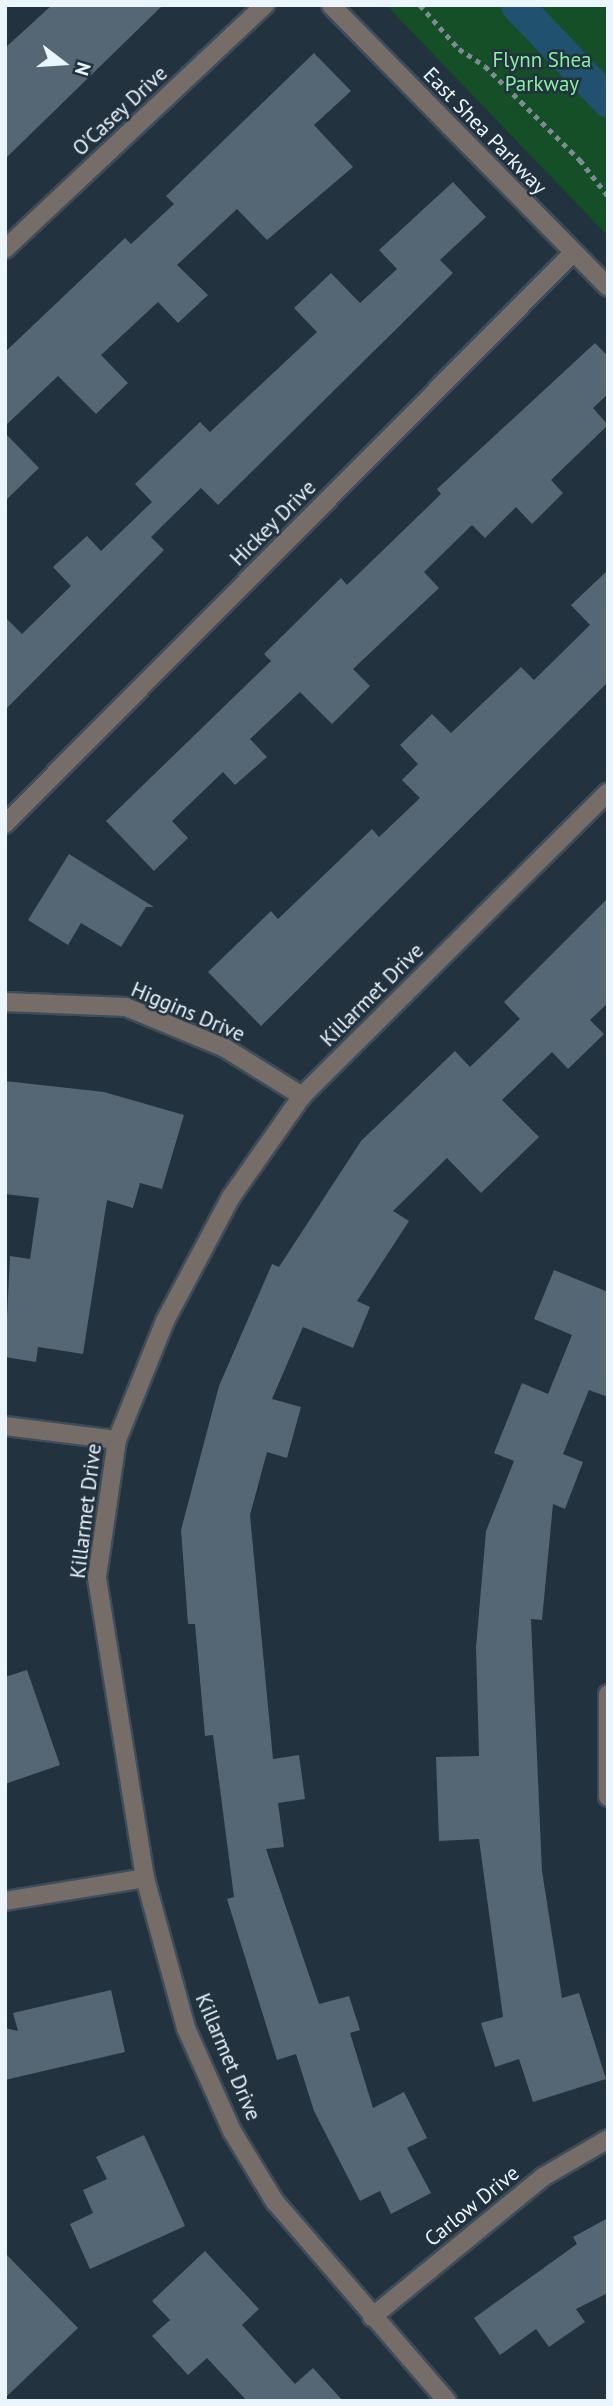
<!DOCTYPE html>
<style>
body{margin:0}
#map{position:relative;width:613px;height:2406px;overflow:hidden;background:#22323e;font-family:"PT Sans",sans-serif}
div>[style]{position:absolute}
.green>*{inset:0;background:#154f27}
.canal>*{height:33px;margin:-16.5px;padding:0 16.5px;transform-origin:16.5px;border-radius:16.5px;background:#20516e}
.building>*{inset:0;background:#556674}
.path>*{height:4.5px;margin-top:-2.25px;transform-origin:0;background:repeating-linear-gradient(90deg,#7e8b95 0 5px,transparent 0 10px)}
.roads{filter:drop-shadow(2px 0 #3e4d59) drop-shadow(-2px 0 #3e4d59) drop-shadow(0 2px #3e4d59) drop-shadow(0 -2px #3e4d59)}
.minor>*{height:18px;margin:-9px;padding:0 9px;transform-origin:9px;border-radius:9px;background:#766c68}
.tertiary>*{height:18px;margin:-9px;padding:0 9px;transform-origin:9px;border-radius:9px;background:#766c68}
span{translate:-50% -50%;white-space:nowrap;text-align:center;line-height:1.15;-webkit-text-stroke:5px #22323e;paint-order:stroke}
.park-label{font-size:21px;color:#86f09f}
.street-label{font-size:21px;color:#ebf5fd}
.frame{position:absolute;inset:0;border:7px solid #ebf5fd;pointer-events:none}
.north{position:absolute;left:28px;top:28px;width:70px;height:70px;-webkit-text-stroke:5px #22323e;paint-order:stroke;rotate:107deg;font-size:19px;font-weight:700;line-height:28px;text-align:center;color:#ebf5fd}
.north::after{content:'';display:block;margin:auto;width:24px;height:32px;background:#ebf5fd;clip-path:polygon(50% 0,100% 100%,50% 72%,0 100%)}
</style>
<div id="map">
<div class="green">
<i style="clip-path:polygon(386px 5px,608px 5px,608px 236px)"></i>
</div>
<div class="canal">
<i style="left:517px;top:5px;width:132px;rotate:46.5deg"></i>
</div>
<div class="building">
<i style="clip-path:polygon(52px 5px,163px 5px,5px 159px,5px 48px)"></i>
<i style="clip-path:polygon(314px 53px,351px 91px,314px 125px,353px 167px,267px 240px,237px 209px,177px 265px,208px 295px,178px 323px,158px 302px,101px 355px,128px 383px,96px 414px,58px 376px,5px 426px,5px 352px,125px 238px,131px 244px,174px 204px,166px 196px)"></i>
<i style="clip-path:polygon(453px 182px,486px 217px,440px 260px,453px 273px,218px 505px,201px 488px,151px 537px,164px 550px,5px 710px,5px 617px,22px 634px,71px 586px,53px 567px,87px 536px,101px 551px,152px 502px,135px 484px,200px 422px,210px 432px,317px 332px,294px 308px,331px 273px,360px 303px,397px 269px,379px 250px)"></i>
<i style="clip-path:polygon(595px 343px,608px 356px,608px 394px,593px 408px,608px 425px,551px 480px,563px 493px,532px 524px,516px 507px,485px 538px,472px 525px,424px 572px,439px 588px,353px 669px,370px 686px,332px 724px,300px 692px,250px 739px,267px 757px,235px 785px,223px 772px,172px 821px,188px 838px,154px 871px,106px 821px,271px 661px,264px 654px,341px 578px,347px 585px,441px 494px,437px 489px)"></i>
<i style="clip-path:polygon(5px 433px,39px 468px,5px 501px)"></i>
<i style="clip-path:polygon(608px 570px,608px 682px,261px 1026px,208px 972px,271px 911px,278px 919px,372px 829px,379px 837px,420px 798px,402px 780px,418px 764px,400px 745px,432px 714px,451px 733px,521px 667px,534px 680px,590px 625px,571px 605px)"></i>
<i style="clip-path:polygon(69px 854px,154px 907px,146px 907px,121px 947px,81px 923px,68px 945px,28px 920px)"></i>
<i style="clip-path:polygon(608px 898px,608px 1003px,590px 1020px,604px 1034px,568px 1069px,552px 1052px,502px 1100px,539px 1137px,481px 1193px,447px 1158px,393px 1211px,409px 1221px,357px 1301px,370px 1307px,353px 1348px,303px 1327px,272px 1399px,301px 1407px,287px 1458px,267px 1452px,250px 1515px,273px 1759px,299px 1755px,305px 1799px,278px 1803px,284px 1847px,266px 1849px,319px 2004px,349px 1996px,360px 2030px,350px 2033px,373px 2108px,404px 2092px,427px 2138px,407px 2148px,431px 2193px,391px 2214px,380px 2191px,360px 2201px,314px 2111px,296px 2054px,277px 2060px,227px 1899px,234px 1897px,213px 1735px,205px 1736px,195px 1624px,188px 1624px,181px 1530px,219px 1386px,272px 1264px,279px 1267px,361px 1141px,455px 1051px,470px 1067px,520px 1019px,504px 1002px)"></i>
<i style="clip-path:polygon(5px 1081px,104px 1092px,184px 1115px,162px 1189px,140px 1183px,133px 1208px,107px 1200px,83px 1354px,38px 1347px,36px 1362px,5px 1357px,10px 1256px,30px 1259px,39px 1198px,5px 1194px)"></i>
<i style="clip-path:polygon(554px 1270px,608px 1292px,608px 1397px,589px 1390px,563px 1454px,583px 1462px,565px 1509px,553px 1504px,542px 1620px,531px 1619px,542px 1871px,562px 1998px,579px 1993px,606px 2079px,533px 2102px,519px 2059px,495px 2067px,481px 2023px,503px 2017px,479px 1839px,439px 1841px,436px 1757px,479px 1756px,476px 1647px,486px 1531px,514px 1461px,494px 1453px,522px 1383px,548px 1394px,572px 1335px,534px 1319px)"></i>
<i style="clip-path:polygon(27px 1670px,60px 1765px,5px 1784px,5px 1677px)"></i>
<i style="clip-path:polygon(111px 1990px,125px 2052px,5px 2080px,5px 2028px,18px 2031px,13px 2013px)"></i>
<i style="clip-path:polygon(144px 2135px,185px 2226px,90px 2269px,70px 2224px,93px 2213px,83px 2190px,107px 2179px,96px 2157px)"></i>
<i style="clip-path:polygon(608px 2218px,608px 2293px,576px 2309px,585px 2322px,549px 2347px,536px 2329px,500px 2355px,474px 2318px,577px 2244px,573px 2237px)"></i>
<i style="clip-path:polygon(205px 2251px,259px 2309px,242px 2325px,295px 2384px,313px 2368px,343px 2401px,247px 2401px,207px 2358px,188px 2375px,152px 2336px,170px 2320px,152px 2301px)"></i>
<i style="clip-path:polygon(5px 2253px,78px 2328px,5px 2398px)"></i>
</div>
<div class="path">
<i style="left:420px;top:5px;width:59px;rotate:48.4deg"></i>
<i style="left:459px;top:49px;width:31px;rotate:33deg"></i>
<i style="left:485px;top:66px;width:134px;rotate:44.7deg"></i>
<i style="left:580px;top:160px;width:46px;rotate:52.1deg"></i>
</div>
<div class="roads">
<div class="minor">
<i style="left:5px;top:249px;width:357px;rotate:-43.2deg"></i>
<i style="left:5px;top:824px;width:805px;rotate:-45.15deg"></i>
<i style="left:5px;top:1002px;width:121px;rotate:2.4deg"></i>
<i style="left:126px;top:1007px;width:107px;rotate:22.5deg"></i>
<i style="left:225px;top:1048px;width:91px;rotate:31.9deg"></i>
<i style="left:5px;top:1426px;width:113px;rotate:7.1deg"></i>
<i style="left:608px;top:1694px;width:103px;rotate:90deg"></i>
<i style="left:5px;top:1901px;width:142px;rotate:-9.3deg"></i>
<i style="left:372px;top:2317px;width:221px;rotate:-39.3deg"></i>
<i style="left:543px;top:2177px;width:75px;rotate:-30.3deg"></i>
</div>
<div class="tertiary">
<i style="left:331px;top:5px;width:395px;rotate:45.5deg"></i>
<i style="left:447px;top:2401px;width:263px;rotate:-130.8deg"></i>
<i style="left:275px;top:2202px;width:83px;rotate:-121.2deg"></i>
<i style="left:232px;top:2131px;width:113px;rotate:-114.1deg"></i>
<i style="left:186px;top:2028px;width:156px;rotate:-105.3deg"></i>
<i style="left:145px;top:1878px;width:305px;rotate:-99.1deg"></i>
<i style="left:97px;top:1577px;width:138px;rotate:-81.7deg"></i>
<i style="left:117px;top:1440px;width:128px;rotate:-68deg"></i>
<i style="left:165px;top:1321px;width:140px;rotate:-62deg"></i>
<i style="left:231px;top:1197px;width:123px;rotate:-54.9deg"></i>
<i style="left:302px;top:1096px;width:431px;rotate:-44.8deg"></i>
</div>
</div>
<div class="park-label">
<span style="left:542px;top:72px">Flynn Shea<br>Parkway</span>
</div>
<div class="street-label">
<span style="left:120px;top:111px;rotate:-43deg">O'Casey Drive</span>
<span style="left:485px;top:131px;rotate:46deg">East Shea Parkway</span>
<span style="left:273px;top:523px;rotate:-45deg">Hickey Drive</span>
<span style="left:372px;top:995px;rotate:-45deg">Killarmet Drive</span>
<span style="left:188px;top:1012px;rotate:23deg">Higgins Drive</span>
<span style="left:86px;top:1511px;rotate:-83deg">Killarmet Drive</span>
<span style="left:228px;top:2057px;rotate:67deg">Killarmet Drive</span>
<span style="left:472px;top:2206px;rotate:-39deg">Carlow Drive</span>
</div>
<div class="frame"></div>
<div class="north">N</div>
</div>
